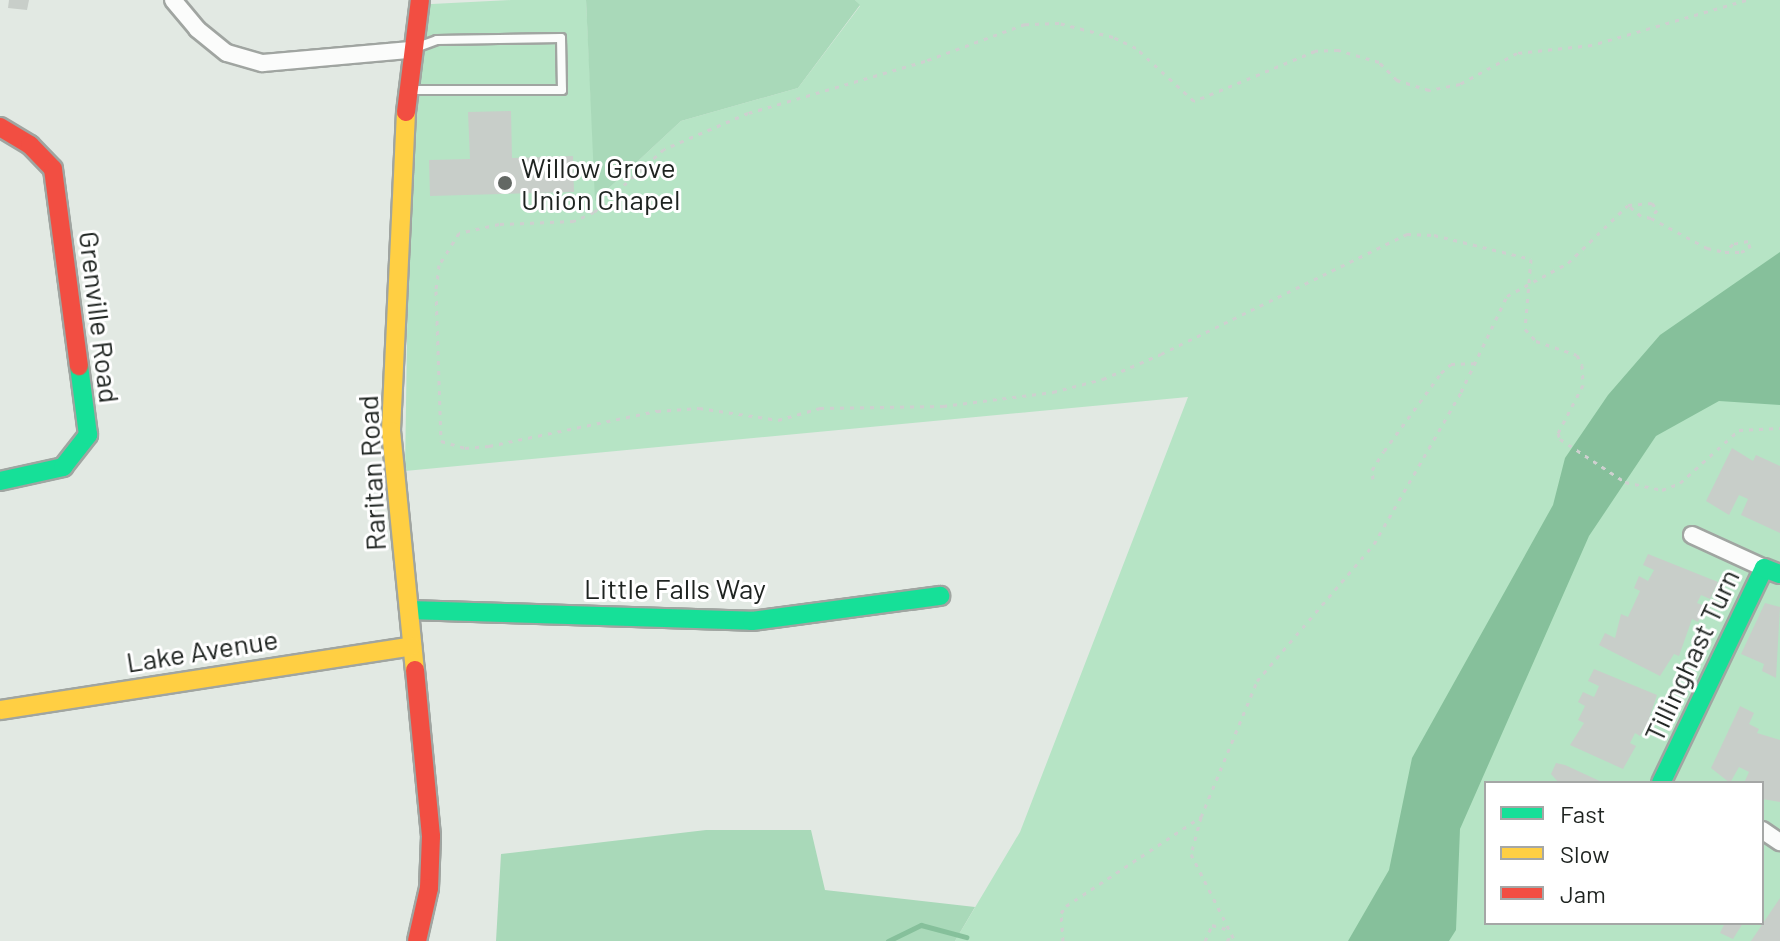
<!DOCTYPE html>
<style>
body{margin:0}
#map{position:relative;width:1780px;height:941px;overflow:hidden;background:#e2e9e3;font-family:Barlow,sans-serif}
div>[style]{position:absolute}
.green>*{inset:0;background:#b6e4c5}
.forest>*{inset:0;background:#a9d9b9}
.water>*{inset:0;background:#86c09b}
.stream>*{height:5px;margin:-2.5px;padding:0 2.5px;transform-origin:2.5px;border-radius:2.5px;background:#86c09b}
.building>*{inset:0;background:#c8cec9}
.path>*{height:3px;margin-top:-1.5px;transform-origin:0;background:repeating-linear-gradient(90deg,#ced0cf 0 4px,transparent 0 10px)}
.roads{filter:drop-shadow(2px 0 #a0a5a1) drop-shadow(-2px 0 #a0a5a1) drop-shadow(0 2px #a0a5a1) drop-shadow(0 -2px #a0a5a1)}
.lane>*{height:8px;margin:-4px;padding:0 4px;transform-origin:4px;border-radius:4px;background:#fbfcfb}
.street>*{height:16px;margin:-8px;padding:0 8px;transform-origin:8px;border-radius:8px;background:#fbfcfb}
.fast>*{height:18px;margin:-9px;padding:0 9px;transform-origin:9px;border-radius:9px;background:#16e098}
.slow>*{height:18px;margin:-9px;padding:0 9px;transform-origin:9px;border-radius:9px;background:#ffcf43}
.jam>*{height:18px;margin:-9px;padding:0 9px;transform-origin:9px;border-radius:9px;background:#f24e42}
.dots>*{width:22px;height:22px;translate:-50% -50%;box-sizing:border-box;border:4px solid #fff;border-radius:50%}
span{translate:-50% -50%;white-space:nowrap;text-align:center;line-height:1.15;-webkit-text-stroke:6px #fff;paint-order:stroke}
.poi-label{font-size:28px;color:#1e2320}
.left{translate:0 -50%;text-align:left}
.street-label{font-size:28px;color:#1e2320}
.legend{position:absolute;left:1484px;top:781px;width:280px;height:144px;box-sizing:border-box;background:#fff;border:2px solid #a5a7a6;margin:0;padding:10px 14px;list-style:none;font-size:24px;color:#1e2320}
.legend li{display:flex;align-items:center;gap:16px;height:40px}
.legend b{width:40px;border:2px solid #a5a7a6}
</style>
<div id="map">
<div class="green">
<i style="clip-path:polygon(evenodd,511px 0,586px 0,596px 200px,681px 121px,798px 88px,860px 6px,855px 0,1780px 0,1780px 941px,955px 941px,1020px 832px,1188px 397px,405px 471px,412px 5px,511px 0,1486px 783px,1762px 783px,1762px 923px,1486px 923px,1486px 783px)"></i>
</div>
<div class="forest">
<i style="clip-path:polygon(586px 0,855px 0,860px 5px,798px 88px,681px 121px,595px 201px)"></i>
<i style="clip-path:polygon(706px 830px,811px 830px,825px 890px,975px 907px,955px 941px,496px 941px,501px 854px)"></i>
</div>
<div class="water">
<i style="clip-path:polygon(1780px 252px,1780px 405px,1719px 401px,1656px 436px,1589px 536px,1460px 829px,1456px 930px,1449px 941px,1348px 941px,1389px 870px,1412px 758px,1553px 505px,1565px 458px,1608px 395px,1660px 335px)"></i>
</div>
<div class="stream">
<i style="left:888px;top:941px;width:37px;rotate:-26deg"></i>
<i style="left:921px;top:925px;width:47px;rotate:14.9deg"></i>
</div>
<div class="building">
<i style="clip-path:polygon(9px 0,29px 0,27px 10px,8px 8px)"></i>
<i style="clip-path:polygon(511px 111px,512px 158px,573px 156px,574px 192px,430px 196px,429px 160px,470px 159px,468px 112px)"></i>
<i style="clip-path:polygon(1732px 448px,1753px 461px,1756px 455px,1780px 466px,1780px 533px,1741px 515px,1748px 499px,1739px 495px,1729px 515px,1706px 501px)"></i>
<i style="clip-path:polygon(1648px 554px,1718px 582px,1710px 599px,1701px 595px,1697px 603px,1705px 606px,1698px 622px,1692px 619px,1679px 656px,1674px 654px,1660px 676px,1599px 645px,1605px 633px,1615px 638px,1621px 614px,1628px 617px,1640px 591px,1634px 588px,1639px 576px,1648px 581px,1654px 570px,1643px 565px)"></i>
<i style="clip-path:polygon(1765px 603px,1780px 607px,1776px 678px,1762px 671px,1764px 664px,1741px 654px)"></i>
<i style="clip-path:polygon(1594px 669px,1657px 695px,1648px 722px,1640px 736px,1635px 733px,1630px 743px,1636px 746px,1623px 769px,1570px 745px,1584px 723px,1578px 720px,1585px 706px,1578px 702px,1583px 692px,1594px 697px,1599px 686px,1588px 681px)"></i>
<i style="clip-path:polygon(1740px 706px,1754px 713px,1749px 724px,1759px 729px,1757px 733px,1780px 740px,1780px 802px,1762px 799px,1762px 783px,1744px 783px,1749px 772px,1739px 767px,1730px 783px,1711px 768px)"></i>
<i style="clip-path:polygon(1556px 763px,1565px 765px,1604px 783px,1559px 783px,1551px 774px)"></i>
<i style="clip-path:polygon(1780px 898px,1780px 941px,1751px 941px)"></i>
<i style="clip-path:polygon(1718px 923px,1743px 923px,1733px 939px,1720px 933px,1724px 925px)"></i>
</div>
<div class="path">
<i style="left:1746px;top:0;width:160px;rotate:163.7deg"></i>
<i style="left:1592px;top:45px;width:75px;rotate:173.9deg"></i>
<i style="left:1517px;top:53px;width:65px;rotate:151.5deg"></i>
<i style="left:1460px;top:84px;width:32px;rotate:169deg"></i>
<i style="left:1429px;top:90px;width:34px;rotate:-163deg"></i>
<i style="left:1397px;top:80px;width:25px;rotate:-135deg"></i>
<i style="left:1379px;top:62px;width:43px;rotate:-163.7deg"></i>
<i style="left:1338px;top:50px;width:23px;rotate:178deg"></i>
<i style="left:1315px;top:51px;width:131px;rotate:157.5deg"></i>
<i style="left:1194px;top:101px;width:79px;rotate:-137.6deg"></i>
<i style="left:1136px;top:48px;width:25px;rotate:-154deg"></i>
<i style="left:1113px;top:37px;width:56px;rotate:-165.5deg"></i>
<i style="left:1059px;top:23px;width:34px;rotate:178deg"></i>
<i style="left:1025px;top:24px;width:107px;rotate:159.7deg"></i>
<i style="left:925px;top:61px;width:184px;rotate:163.6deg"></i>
<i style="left:748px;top:113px;width:91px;rotate:156.8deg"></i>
<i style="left:664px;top:149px;width:94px;rotate:138deg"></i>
<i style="left:594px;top:212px;width:22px;rotate:156deg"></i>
<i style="left:574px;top:221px;width:75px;rotate:177.7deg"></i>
<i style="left:499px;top:224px;width:41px;rotate:167.3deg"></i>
<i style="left:459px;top:233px;width:38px;rotate:122deg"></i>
<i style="left:439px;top:265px;width:26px;rotate:97deg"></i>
<i style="left:436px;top:291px;width:150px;rotate:88.1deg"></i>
<i style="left:441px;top:441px;width:25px;rotate:16deg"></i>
<i style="left:465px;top:448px;width:24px;rotate:-5deg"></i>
<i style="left:489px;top:446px;width:172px;rotate:-11.8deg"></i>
<i style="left:657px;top:411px;width:42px;rotate:-4.1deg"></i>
<i style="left:699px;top:408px;width:80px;rotate:8.6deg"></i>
<i style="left:778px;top:420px;width:44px;rotate:-15.9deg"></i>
<i style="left:820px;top:408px;width:123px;rotate:-0.9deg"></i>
<i style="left:943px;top:406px;width:111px;rotate:-7.3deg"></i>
<i style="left:1053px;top:392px;width:52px;rotate:-14.6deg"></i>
<i style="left:1103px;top:379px;width:63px;rotate:-23.3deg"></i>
<i style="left:1161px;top:354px;width:274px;rotate:-26deg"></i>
<i style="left:1407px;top:234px;width:27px;rotate:2deg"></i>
<i style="left:1434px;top:235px;width:100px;rotate:13.9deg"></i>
<i style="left:1531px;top:259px;width:70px;rotate:94.9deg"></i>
<i style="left:1525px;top:329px;width:16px;rotate:47deg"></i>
<i style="left:1536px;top:341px;width:43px;rotate:18.9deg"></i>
<i style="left:1577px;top:355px;width:11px;rotate:63deg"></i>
<i style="left:1582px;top:365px;width:20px;rotate:87deg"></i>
<i style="left:1583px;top:385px;width:54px;rotate:117.5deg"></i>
<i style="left:1558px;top:433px;width:6px;rotate:72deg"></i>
<i style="left:1560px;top:439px;width:78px;rotate:33.5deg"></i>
<i style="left:1625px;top:482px;width:38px;rotate:12deg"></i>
<i style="left:1662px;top:490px;width:19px;rotate:-21deg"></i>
<i style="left:1680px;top:483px;width:79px;rotate:-41.9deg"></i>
<i style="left:1739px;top:430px;width:41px;rotate:-2.8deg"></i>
<i style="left:1651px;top:218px;width:64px;rotate:28.2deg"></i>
<i style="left:1707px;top:248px;width:18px;rotate:13deg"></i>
<i style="left:1725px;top:252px;width:16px"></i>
<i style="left:1741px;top:252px;width:10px;rotate:-24deg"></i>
<i style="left:1750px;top:248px;width:7px;rotate:-106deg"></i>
<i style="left:1748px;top:241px;width:15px;rotate:169deg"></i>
<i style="left:1733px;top:244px;width:11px;rotate:135deg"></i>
<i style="left:1373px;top:479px;width:9px;rotate:-96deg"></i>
<i style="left:1372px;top:470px;width:22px;rotate:-58deg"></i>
<i style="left:1384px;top:451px;width:97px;rotate:-53.8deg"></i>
<i style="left:1441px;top:373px;width:13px;rotate:-42deg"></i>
<i style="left:1451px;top:364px;width:23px;rotate:-2deg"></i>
<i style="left:1201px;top:817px;width:147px;rotate:-67.6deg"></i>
<i style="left:1257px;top:681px;width:180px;rotate:-49.5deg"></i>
<i style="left:1374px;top:544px;width:175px;rotate:-60.2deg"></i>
<i style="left:1461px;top:392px;width:106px;rotate:-64.4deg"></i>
<i style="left:1507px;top:296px;width:69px;rotate:-28.4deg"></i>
<i style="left:1568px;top:263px;width:83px;rotate:-44deg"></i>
<i style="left:1628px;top:205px;width:24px;rotate:-5deg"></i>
<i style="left:1652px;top:203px;width:9px;rotate:54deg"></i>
<i style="left:1657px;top:210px;width:10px;rotate:127deg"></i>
<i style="left:1651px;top:218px;width:10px;rotate:-169deg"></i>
<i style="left:1641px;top:216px;width:17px;rotate:-140deg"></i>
<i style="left:1063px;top:941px;width:28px;rotate:-94deg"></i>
<i style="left:1061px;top:913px;width:9px;rotate:-54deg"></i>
<i style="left:1066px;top:906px;width:162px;rotate:-33.4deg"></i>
<i style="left:1201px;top:817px;width:38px;rotate:105deg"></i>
<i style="left:1191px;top:854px;width:97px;rotate:63.2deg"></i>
<i style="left:1205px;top:941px;width:17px;rotate:-66deg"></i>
<i style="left:1212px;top:925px;width:19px;rotate:16deg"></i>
<i style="left:1227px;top:941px;width:10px;rotate:-53deg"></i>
</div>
<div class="roads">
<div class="lane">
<i style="left:411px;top:90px;width:151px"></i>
<i style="left:562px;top:90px;width:52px;rotate:-91.1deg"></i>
<i style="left:561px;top:38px;width:124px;rotate:179.1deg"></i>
<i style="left:437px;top:40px;width:23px;rotate:160deg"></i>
</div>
<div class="street">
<i style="left:173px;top:0;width:38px;rotate:50deg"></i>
<i style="left:197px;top:29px;width:38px;rotate:39deg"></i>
<i style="left:227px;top:53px;width:37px;rotate:16deg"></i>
<i style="left:263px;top:63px;width:148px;rotate:-5.1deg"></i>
<i style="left:1692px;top:535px;width:79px;rotate:24.6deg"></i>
<i style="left:1762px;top:830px;width:22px;rotate:34deg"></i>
</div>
<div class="fast">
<i style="left:0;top:481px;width:65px;rotate:-12.5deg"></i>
<i style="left:63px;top:467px;width:41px;rotate:-52deg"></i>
<i style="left:88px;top:435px;width:70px;rotate:-97.4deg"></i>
<i style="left:409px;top:610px;width:343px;rotate:1.8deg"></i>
<i style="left:752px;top:621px;width:190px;rotate:-7.6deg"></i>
<i style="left:1661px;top:783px;width:238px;rotate:-64.4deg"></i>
<i style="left:1764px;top:568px;width:17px;rotate:21deg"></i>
</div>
<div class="slow">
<i style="left:406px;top:112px;width:319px;rotate:92.7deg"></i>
<i style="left:391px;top:431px;width:240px;rotate:84.3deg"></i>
<i style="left:0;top:710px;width:417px;rotate:-8.8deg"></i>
</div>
<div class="jam">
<i style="left:406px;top:112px;width:113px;rotate:-82.9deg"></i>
<i style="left:0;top:127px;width:35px;rotate:31deg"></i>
<i style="left:30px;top:145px;width:33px;rotate:46deg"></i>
<i style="left:53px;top:169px;width:199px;rotate:82.5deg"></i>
<i style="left:415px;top:670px;width:167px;rotate:84.5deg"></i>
<i style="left:431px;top:836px;width:52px;rotate:92.2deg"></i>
<i style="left:429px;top:888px;width:54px;rotate:102.8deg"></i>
</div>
</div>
<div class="dots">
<i style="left:505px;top:183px;background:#636864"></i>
</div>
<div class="poi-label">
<span class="left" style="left:521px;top:183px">Willow Grove<br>Union Chapel</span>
</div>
<div class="street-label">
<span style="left:100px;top:317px;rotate:83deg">Grenville Road</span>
<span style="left:371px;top:473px;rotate:-93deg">Raritan Road</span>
<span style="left:675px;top:588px">Little Falls Way</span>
<span style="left:202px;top:650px;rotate:-9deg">Lake Avenue</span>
<span style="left:1691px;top:655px;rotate:-65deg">Tillinghast Turn</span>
</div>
<ul class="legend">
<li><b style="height:10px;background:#16e098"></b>Fast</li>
<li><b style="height:10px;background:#ffcf43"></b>Slow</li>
<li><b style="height:10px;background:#f24e42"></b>Jam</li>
</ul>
</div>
